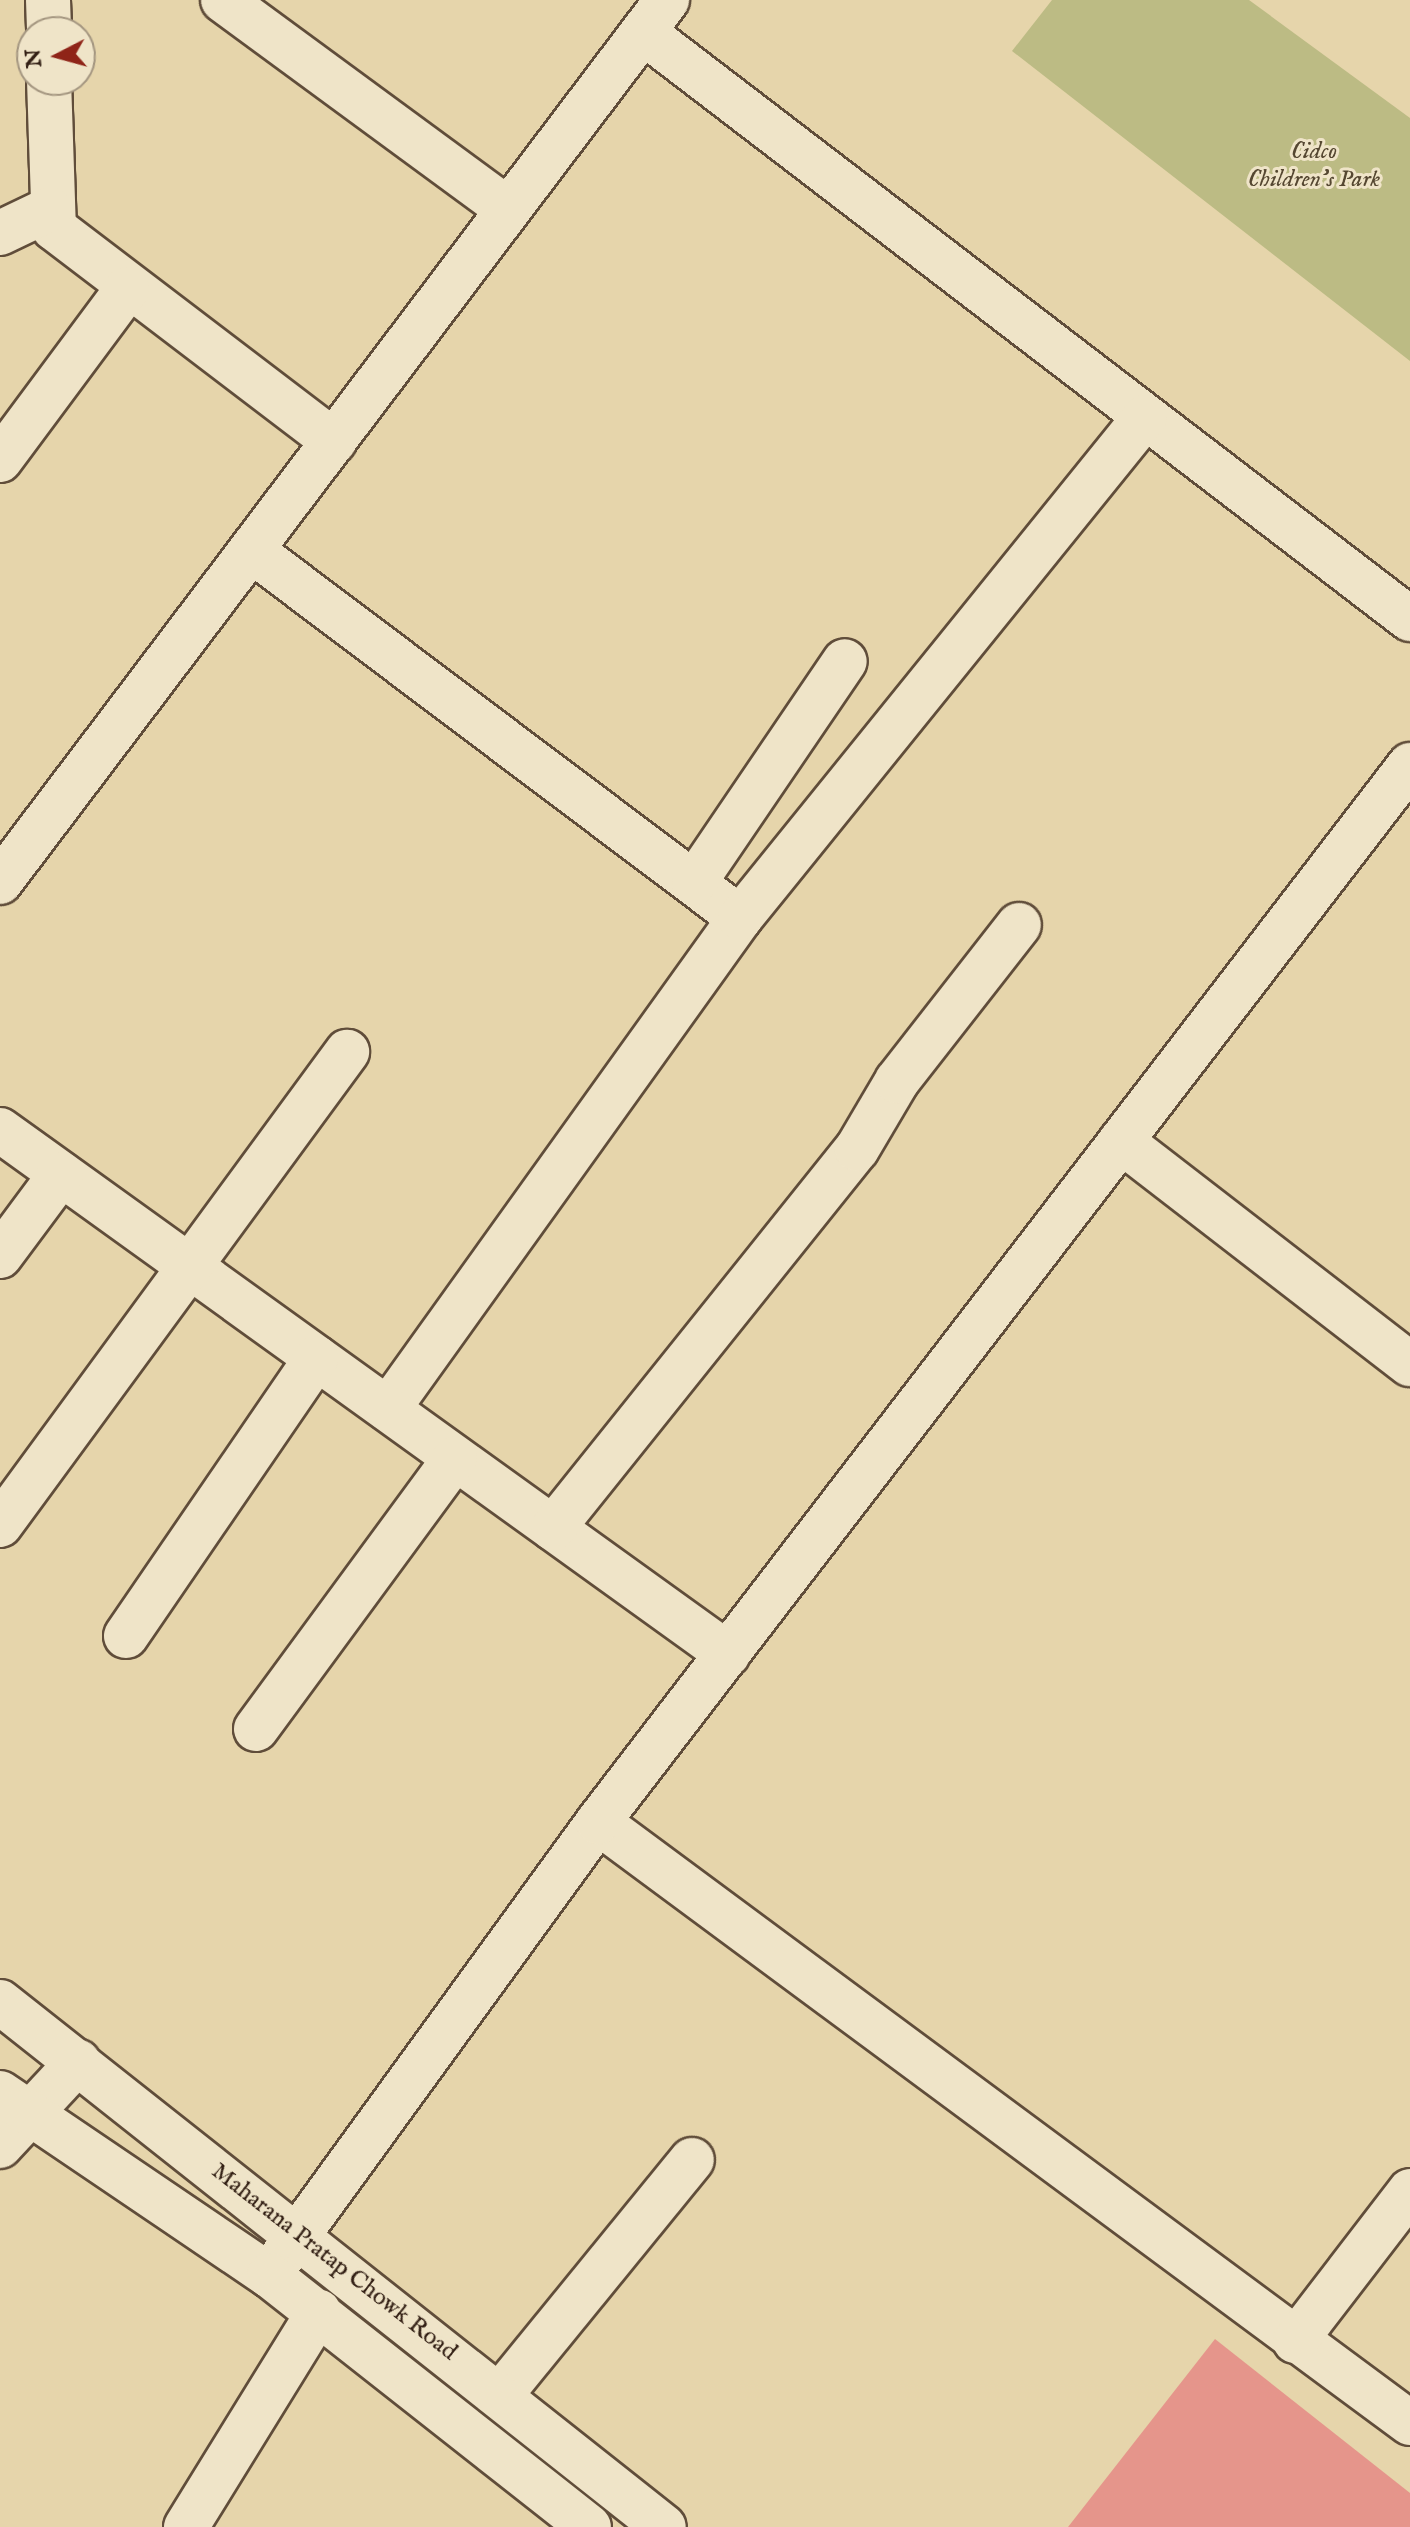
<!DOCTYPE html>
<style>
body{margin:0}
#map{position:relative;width:1410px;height:2527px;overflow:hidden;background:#e6d5ab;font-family:"IM FELL English",serif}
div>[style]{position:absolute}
.green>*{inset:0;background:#bcbb84}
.building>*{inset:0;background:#e5958b}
.roads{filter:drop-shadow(2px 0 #604d3a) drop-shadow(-2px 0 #604d3a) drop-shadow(0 2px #604d3a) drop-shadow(0 -2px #604d3a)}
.minor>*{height:44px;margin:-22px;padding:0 22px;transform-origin:22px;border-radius:22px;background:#efe4c8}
.tertiary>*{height:44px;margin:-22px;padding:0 22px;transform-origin:22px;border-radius:22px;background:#efe4c8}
.secondary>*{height:44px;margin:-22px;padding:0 22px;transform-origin:22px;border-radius:22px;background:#efe4c8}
span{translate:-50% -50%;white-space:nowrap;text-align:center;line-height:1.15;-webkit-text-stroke:6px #efe4c8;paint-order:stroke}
.park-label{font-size:24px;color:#554731;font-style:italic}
.street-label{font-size:24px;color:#332015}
.north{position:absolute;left:16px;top:16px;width:80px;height:80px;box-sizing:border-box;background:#efe4c8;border:2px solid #a49680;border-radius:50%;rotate:264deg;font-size:22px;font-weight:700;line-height:32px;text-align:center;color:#332015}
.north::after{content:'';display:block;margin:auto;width:28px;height:36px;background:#8f2418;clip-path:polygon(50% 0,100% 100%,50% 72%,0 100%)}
</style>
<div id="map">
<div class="green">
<i style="clip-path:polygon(1052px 0,1249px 0,1410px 118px,1410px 361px,1012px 51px)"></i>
</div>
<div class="building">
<i style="clip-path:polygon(1215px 2339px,1410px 2493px,1410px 2527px,1068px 2527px)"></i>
</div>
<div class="roads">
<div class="minor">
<i style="left:48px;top:0;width:32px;rotate:88deg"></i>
<i style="left:223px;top:0;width:353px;rotate:36.3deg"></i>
<i style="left:643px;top:32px;width:966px;rotate:37.43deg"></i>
<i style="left:49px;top:80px;width:148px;rotate:88.1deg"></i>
<i style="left:54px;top:228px;width:352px;rotate:37.3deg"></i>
<i style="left:0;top:233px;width:55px;rotate:-25.6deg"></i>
<i style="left:0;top:460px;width:213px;rotate:-53.4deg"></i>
<i style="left:251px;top:550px;width:612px;rotate:36.96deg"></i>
<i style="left:740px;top:918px;width:604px;rotate:125.64deg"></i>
<i style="left:694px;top:883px;width:268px;rotate:-55.8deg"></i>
<i style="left:740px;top:918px;width:644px;rotate:-51.05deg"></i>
<i style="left:0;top:1130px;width:897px;rotate:35.75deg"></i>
<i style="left:1121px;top:1141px;width:365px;rotate:37.7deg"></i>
<i style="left:0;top:1256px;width:102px;rotate:-53.4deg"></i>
<i style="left:0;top:1525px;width:587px;rotate:-53.74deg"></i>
<i style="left:553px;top:1528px;width:486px;rotate:-51.3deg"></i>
<i style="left:857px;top:1149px;width:79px;rotate:-59.5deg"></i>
<i style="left:897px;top:1081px;width:198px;rotate:-52deg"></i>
<i style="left:126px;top:1636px;width:337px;rotate:-55.6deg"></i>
<i style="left:256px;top:1729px;width:336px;rotate:-53.7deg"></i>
<i style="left:598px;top:1822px;width:1010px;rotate:36.51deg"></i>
<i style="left:0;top:2146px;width:115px;rotate:-47.1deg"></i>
<i style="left:269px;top:2275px;width:560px;rotate:-54.01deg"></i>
<i style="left:598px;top:1822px;width:1333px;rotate:-52.47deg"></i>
<i style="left:1295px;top:2341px;width:189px;rotate:-52.5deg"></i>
<i style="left:501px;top:2394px;width:302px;rotate:-50.8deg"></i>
<i style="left:186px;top:2527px;width:253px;rotate:-58.3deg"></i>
</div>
<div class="tertiary">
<i style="left:0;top:882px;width:1106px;rotate:-52.9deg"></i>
</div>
<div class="secondary">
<i style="left:0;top:2002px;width:846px;rotate:38.33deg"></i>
<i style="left:0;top:2093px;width:325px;rotate:34.1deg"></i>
<i style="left:269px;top:2275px;width:407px;rotate:38.2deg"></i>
</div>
</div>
<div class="park-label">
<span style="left:1314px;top:166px">Cidco<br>Children's Park</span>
</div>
<div class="street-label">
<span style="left:334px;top:2262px;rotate:38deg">Maharana Pratap Chowk Road</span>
</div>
<div class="north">N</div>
</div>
